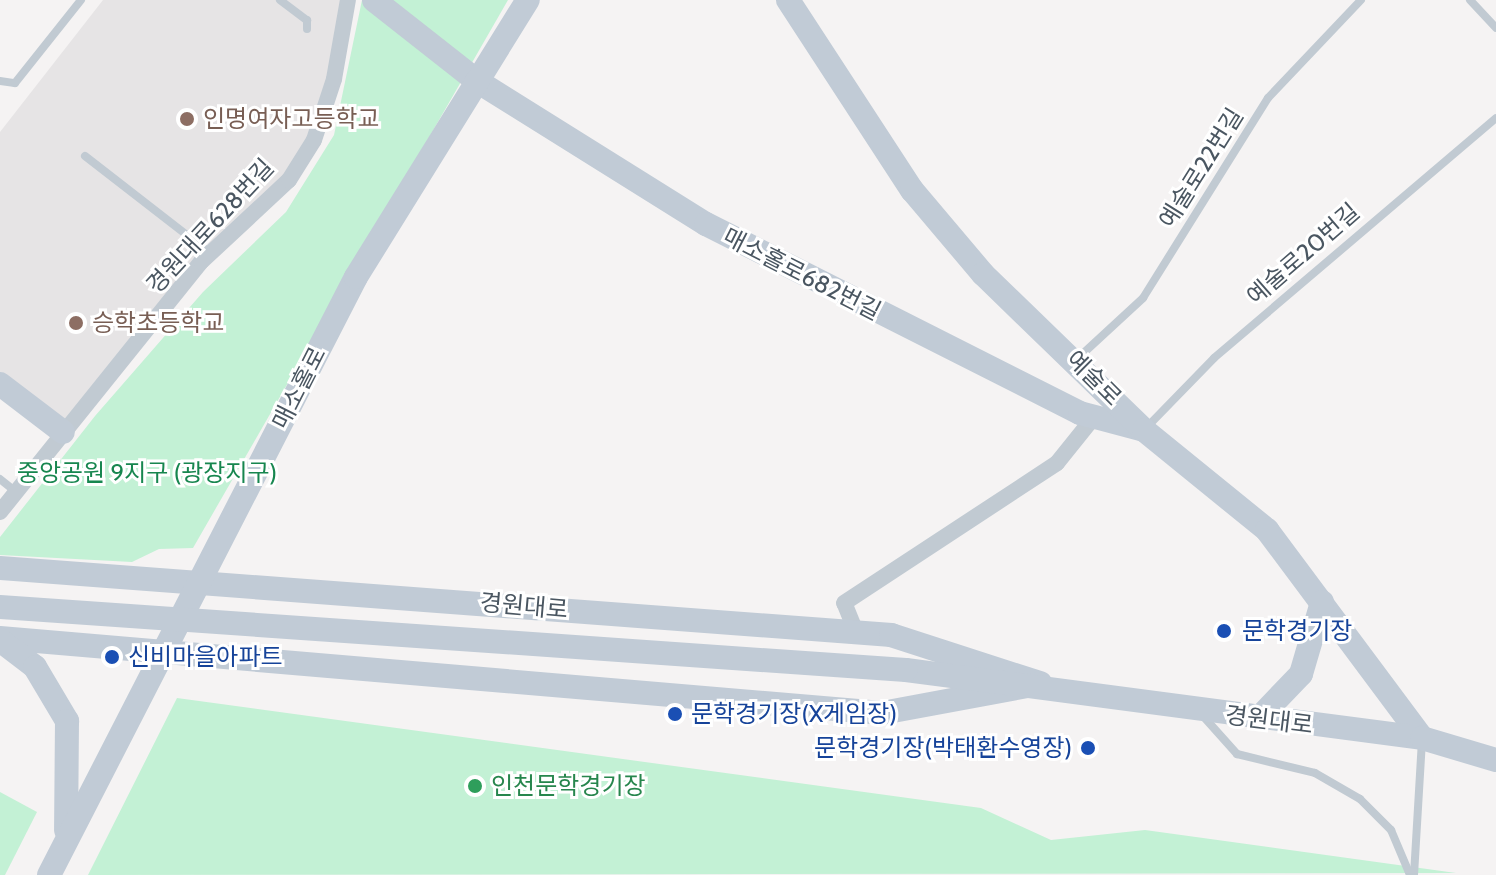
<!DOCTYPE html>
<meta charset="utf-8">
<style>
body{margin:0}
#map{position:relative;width:1496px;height:875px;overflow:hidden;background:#f5f3f3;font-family:Cabin,"Noto Sans KR",sans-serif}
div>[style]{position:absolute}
.education>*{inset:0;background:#e6e4e5}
.green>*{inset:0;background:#c3f1d5}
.lane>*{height:8px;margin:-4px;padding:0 4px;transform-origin:4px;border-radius:4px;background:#c1cad2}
.street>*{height:16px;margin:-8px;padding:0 8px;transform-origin:8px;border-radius:8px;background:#c1cad2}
.secondary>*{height:24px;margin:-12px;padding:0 12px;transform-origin:12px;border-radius:12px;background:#c1cbd6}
.secondary-bridge>*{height:24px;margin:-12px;padding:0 12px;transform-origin:12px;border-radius:12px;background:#c1cbd6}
.dots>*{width:22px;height:22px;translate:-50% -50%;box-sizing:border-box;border:4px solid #fff;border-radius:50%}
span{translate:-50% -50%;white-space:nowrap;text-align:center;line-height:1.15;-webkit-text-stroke:6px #fff;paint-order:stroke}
.education-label{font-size:24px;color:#785e54}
.left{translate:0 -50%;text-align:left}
.street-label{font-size:24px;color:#4a5661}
.park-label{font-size:24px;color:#17864f}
.transit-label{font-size:24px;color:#164399}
.right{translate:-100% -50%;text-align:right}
.leisure-label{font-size:24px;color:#27864d}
</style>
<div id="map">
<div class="education">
<i style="clip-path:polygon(103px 0,348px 0,334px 79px,289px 180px,201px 262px,63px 432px,0 384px,0 132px)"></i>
</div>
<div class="green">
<i style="clip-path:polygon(362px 0,508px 0,193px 548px,159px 549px,132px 562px,0 555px,0 537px,95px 416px,203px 292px,286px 212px,334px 135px)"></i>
<i style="clip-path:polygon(177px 698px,981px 808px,1051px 840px,1145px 830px,1456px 873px,88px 875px)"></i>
<i style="clip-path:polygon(0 792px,37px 812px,5px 875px,0 875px)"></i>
</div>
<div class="lane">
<i style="left:280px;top:0;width:34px;rotate:37deg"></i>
<i style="left:307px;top:20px;width:9px;rotate:90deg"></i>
<i style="left:1470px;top:0;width:38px;rotate:47deg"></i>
<i style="left:0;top:81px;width:15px;rotate:8deg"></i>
<i style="left:15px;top:83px;width:106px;rotate:-51.5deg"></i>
<i style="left:85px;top:156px;width:158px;rotate:37.8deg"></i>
<i style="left:1077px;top:359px;width:90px;rotate:-42.7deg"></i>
<i style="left:1143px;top:298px;width:236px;rotate:-58deg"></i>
<i style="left:1268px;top:98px;width:135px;rotate:-46.5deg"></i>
<i style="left:1147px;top:427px;width:96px;rotate:-45.8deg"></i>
<i style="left:1214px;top:358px;width:370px;rotate:-40.4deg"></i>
<i style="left:0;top:479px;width:21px;rotate:39deg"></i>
<i style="left:1203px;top:716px;width:51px;rotate:48.2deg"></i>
<i style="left:1237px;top:754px;width:80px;rotate:13.7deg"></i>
<i style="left:1315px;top:773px;width:52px;rotate:30deg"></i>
<i style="left:1360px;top:799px;width:44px;rotate:45deg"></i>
<i style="left:1391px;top:830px;width:49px;rotate:67.1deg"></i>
<i style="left:1414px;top:875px;width:135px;rotate:-86.6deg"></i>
</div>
<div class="street">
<i style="left:0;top:512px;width:321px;rotate:-51.2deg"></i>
<i style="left:201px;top:262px;width:120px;rotate:-43deg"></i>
<i style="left:289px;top:180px;width:47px;rotate:-58deg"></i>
<i style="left:314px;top:140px;width:64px;rotate:-71.8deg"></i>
<i style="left:334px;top:79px;width:80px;rotate:-80deg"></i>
<i style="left:856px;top:632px;width:31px;rotate:-112deg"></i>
<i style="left:844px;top:603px;width:255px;rotate:-33.3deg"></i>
<i style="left:1057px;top:463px;width:59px;rotate:-51.2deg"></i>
</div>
<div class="secondary">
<i style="left:374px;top:0;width:131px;rotate:38.2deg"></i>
<i style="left:477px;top:81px;width:270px;rotate:32deg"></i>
<i style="left:706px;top:224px;width:419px;rotate:26.8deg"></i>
<i style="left:1080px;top:413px;width:66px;rotate:14.9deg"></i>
<i style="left:788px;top:0;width:227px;rotate:56.9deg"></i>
<i style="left:912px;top:190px;width:110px;rotate:49.8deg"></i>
<i style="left:983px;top:274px;width:224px;rotate:44.1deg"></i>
<i style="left:1144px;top:430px;width:159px;rotate:39.1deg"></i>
<i style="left:1267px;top:530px;width:259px;rotate:53.3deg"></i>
<i style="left:0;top:384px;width:79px;rotate:37.3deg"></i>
<i style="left:0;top:568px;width:894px;rotate:4.3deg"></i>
<i style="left:891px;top:635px;width:157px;rotate:17.9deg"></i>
<i style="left:0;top:638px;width:885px;rotate:4.86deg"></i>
<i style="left:882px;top:713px;width:159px;rotate:-10.5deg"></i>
<i style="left:0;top:640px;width:44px;rotate:37.6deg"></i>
<i style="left:35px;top:667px;width:63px;rotate:59.3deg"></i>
<i style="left:67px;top:721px;width:109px;rotate:90.5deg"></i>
<i style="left:906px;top:670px;width:520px;rotate:7.51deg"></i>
<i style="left:1422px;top:738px;width:77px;rotate:16.6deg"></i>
<i style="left:1258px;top:719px;width:62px;rotate:-46.3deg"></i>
<i style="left:1301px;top:674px;width:75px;rotate:-73.7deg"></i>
<i style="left:49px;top:875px;width:672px;rotate:-62.83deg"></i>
<i style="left:356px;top:277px;width:326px;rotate:-58.2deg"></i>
</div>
<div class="secondary-bridge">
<i style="left:0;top:607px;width:908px;rotate:3.98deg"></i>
</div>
<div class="dots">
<i style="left:187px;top:119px;background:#8d6e63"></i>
<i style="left:76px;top:323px;background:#8d6e63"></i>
<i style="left:1224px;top:631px;background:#1a4fb4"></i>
<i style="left:112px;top:657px;background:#1a4fb4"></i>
<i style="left:675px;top:714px;background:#1a4fb4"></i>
<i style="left:1088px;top:748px;background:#1a4fb4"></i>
<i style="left:475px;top:786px;background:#2e9e5b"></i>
</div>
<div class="education-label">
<span class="left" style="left:203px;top:119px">인명여자고등학교</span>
<span class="left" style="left:92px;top:323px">승학초등학교</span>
</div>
<div class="street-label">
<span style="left:1201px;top:168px;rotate:-58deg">예술로22번길</span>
<span style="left:210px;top:226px;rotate:-47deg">경원대로628번길</span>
<span style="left:1303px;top:254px;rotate:-41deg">예술로20번길</span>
<span style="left:802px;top:274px;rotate:27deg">매소홀로682번길</span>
<span style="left:1094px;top:378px;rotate:45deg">예술로</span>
<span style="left:299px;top:388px;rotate:-63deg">매소홀로</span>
<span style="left:524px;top:606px;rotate:5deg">경원대로</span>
<span style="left:1269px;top:720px;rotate:7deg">경원대로</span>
</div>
<div class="park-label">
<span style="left:147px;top:473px">중앙공원 9지구 (광장지구)</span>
</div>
<div class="transit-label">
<span class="left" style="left:1242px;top:631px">문학경기장</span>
<span class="left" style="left:128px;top:657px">신비마을아파트</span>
<span class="left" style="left:691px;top:714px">문학경기장(X게임장)</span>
<span class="right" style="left:1072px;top:748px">문학경기장(박태환수영장)</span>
</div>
<div class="leisure-label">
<span class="left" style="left:491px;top:786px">인천문학경기장</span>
</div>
</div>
